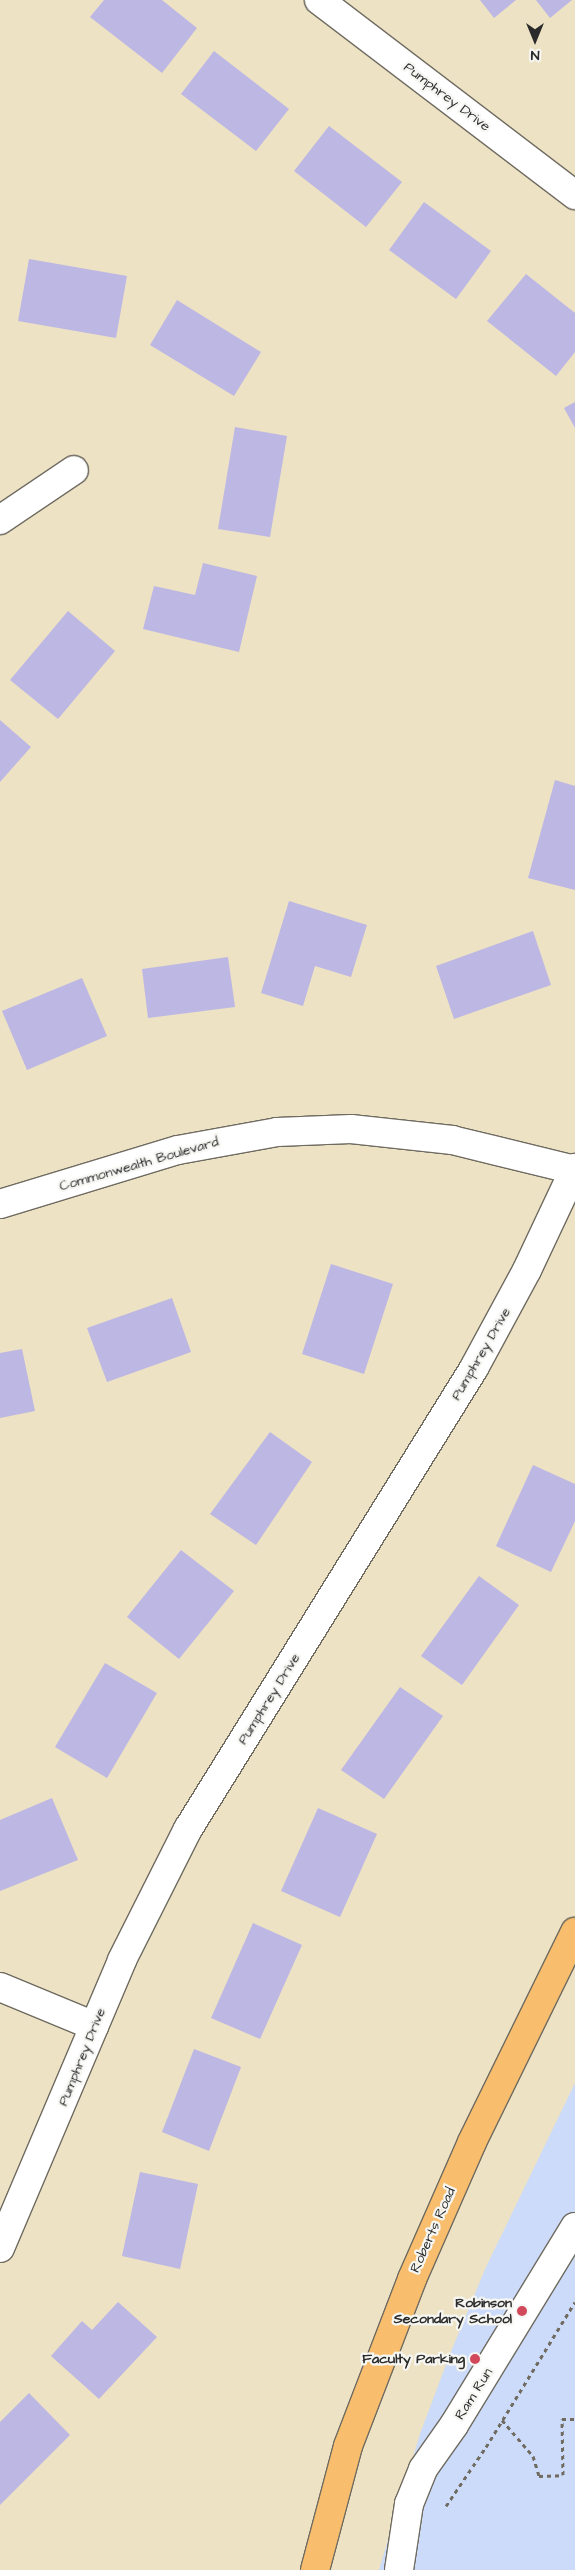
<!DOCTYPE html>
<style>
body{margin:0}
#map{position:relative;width:575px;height:2570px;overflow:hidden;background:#ede2c4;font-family:"Architects Daughter",sans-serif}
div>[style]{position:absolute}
.built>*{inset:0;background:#cbdbf9}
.building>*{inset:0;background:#bdb7e4}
.path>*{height:3px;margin-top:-1.5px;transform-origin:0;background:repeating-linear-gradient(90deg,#6f6b61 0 4px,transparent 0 8px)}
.roads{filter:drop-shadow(1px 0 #6f6b61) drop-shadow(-1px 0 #6f6b61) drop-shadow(0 1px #6f6b61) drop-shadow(0 -1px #6f6b61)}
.minor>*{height:28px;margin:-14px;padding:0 14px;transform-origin:14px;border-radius:14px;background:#fff}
.major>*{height:28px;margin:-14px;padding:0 14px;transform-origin:14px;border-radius:14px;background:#f9be6d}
.dots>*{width:14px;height:14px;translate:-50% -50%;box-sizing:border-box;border:2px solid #f6f6f2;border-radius:50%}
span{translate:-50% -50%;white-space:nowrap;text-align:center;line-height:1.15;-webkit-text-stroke:4.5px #f6f6f2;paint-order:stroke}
.street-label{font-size:14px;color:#2b2b2b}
.poi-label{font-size:14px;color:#2b2b2b;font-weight:700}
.right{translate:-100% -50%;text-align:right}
.north{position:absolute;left:510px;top:15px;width:50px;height:50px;-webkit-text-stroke:4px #f6f6f2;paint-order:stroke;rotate:180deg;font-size:14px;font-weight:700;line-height:20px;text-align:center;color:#2b2b2b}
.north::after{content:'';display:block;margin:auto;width:18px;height:22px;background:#2b2b2b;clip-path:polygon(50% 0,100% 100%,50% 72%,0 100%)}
</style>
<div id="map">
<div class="built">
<i style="clip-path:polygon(575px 2083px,575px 2570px,379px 2570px,420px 2434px,450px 2354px,486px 2267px)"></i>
</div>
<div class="building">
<i style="clip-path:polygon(104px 0,162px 0,197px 28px,162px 73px,90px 17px)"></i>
<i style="clip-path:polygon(480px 0,516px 0,494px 18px)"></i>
<i style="clip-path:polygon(536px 0,572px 0,550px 18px)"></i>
<i style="clip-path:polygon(214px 51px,289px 109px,256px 151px,181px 94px)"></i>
<i style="clip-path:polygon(329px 126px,402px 182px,366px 227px,294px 171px)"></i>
<i style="clip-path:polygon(424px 202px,491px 251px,456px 299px,389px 250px)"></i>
<i style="clip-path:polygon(29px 259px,127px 276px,116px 338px,18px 321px)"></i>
<i style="clip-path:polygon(526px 274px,575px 313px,575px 352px,556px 376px,487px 321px)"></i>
<i style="clip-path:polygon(177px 300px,261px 352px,234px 396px,150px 345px)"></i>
<i style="clip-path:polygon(575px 402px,575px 428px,564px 408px)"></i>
<i style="clip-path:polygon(235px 427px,287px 436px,270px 537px,218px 529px)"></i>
<i style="clip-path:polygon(203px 563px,257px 576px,239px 652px,143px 629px,154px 586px,195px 595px)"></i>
<i style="clip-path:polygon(68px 611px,115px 651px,58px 719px,10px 680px)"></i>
<i style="clip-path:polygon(0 720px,31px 747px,0 782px)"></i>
<i style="clip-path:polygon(555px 780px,575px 786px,575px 890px,528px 878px)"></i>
<i style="clip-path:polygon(289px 901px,367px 925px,351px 977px,315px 966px,303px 1006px,261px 993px)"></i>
<i style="clip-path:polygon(533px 931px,551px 985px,454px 1019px,436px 966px)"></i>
<i style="clip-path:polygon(228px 957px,235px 1007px,148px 1018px,142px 969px)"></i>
<i style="clip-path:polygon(82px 978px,107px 1036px,27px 1070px,2px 1011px)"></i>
<i style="clip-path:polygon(331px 1264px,393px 1284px,364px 1374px,302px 1354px)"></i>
<i style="clip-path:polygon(172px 1298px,191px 1352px,107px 1382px,87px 1328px)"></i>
<i style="clip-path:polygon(22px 1349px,35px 1411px,0 1418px,0 1353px)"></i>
<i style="clip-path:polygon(270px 1432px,312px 1462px,256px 1545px,210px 1514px)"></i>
<i style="clip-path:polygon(533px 1465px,575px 1484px,575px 1521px,551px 1572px,496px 1546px)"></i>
<i style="clip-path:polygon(181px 1550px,234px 1591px,179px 1659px,127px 1617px)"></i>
<i style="clip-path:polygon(479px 1576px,519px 1605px,462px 1685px,421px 1656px)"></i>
<i style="clip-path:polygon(105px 1663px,157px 1693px,107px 1778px,55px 1747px)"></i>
<i style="clip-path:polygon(400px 1687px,443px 1716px,384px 1799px,341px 1770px)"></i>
<i style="clip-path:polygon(52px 1798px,78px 1860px,0 1891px,0 1820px)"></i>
<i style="clip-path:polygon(318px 1808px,377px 1834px,340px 1917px,281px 1891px)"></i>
<i style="clip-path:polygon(253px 1923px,302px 1945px,260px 2039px,211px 2018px)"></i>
<i style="clip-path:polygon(194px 2049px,241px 2067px,209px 2151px,162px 2132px)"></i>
<i style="clip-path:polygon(140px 2172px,198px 2184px,180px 2269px,122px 2256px)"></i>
<i style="clip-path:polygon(118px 2302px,157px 2337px,99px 2399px,51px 2356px,82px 2321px,92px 2330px)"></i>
<i style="clip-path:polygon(29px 2393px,70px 2435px,0 2505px,0 2422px)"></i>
</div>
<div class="path">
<i style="left:502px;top:2420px;width:48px;rotate:49.3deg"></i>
<i style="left:533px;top:2456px;width:21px;rotate:73deg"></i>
<i style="left:539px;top:2476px;width:24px;rotate:-2deg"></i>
<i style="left:563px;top:2475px;width:56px;rotate:-91deg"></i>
<i style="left:562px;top:2419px;width:13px"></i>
<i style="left:446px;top:2506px;width:71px;rotate:-55.9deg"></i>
<i style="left:486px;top:2447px;width:170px;rotate:-58.5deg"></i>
</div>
<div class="roads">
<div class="minor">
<i style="left:319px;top:0;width:322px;rotate:37.3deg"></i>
<i style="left:0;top:520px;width:89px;rotate:-34deg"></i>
<i style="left:0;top:1204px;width:186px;rotate:-16.9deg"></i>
<i style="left:178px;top:1150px;width:101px;rotate:-10.3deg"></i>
<i style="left:277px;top:1132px;width:74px;rotate:-2.3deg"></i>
<i style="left:351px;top:1129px;width:102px;rotate:6.2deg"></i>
<i style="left:452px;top:1140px;width:127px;rotate:13.7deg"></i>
<i style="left:0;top:1987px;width:102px;rotate:22.5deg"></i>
<i style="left:0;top:2248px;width:313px;rotate:-67deg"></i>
<i style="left:122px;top:1960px;width:147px;rotate:-63.3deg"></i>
<i style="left:188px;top:1829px;width:543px;rotate:-58.18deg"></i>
<i style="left:474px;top:1368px;width:111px;rotate:-61.6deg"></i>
<i style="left:527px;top:1270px;width:113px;rotate:-64.8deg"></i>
<i style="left:399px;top:2570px;width:67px;rotate:-81.4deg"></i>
<i style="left:409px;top:2504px;width:38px;rotate:-68deg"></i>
<i style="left:423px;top:2469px;width:54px;rotate:-54.8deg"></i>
<i style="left:454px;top:2425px;width:232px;rotate:-58.6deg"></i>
</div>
<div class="major">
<i style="left:315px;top:2570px;width:128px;rotate:-75.1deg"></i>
<i style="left:348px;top:2446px;width:179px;rotate:-69deg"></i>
<i style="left:412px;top:2279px;width:150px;rotate:-66.3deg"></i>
<i style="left:472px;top:2142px;width:234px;rotate:-63.9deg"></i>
</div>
</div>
<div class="dots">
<i style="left:522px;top:2311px;background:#d1495b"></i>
<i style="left:475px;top:2359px;background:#d1495b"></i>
</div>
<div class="street-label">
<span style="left:447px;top:97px;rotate:37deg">Pumphrey Drive</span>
<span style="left:139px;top:1164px;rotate:-16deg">Commonwealth Boulevard</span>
<span style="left:481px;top:1354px;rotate:-60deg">Pumphrey Drive</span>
<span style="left:269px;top:1699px;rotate:-58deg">Pumphrey Drive</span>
<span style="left:82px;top:2057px;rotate:-68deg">Pumphrey Drive</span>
<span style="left:433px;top:2230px;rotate:-66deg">Roberts Road</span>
<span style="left:474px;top:2394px;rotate:-58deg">Ram Run</span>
</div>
<div class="poi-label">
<span class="right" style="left:512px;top:2311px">Robinson<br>Secondary School</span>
<span class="right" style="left:465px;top:2359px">Faculty Parking</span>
</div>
<div class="north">N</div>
</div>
